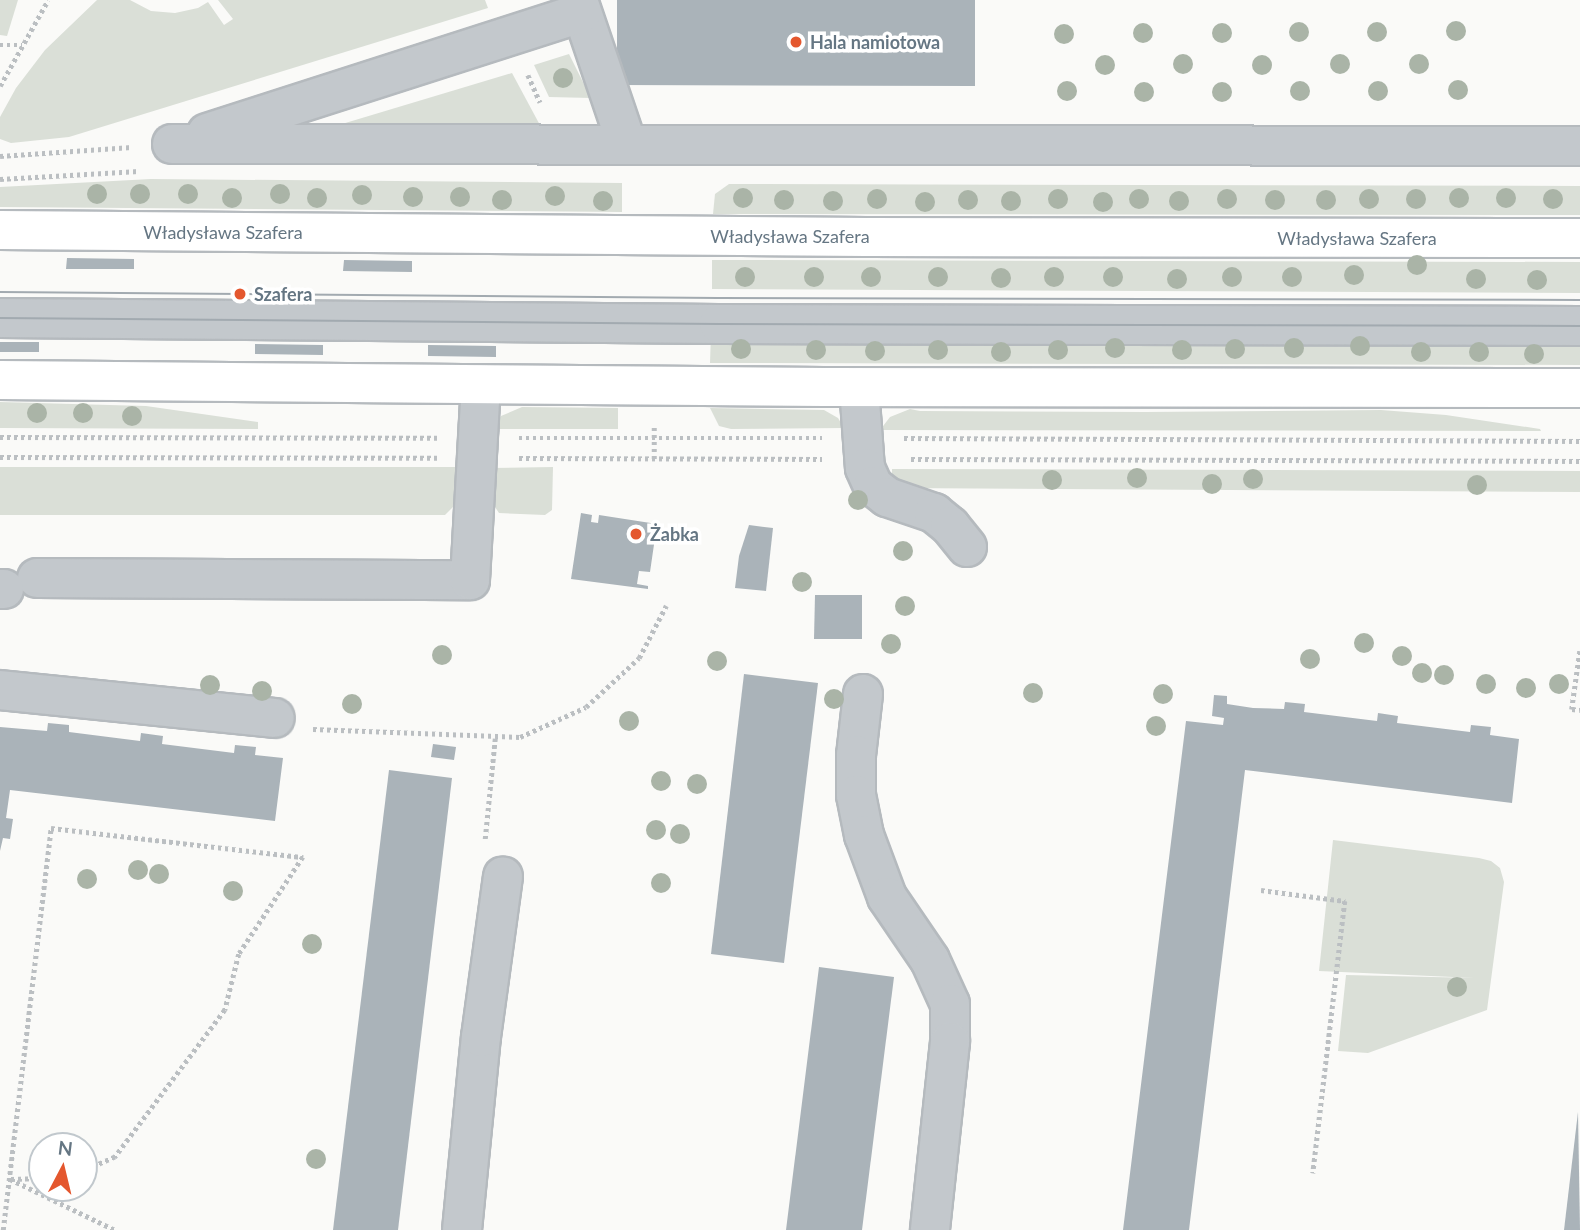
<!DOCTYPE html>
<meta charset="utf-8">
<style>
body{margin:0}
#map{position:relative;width:1580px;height:1230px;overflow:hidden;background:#fafaf8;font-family:Lato,sans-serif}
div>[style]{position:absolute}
.green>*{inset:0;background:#dadfd7}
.building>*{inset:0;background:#aab3b9}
.path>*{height:4.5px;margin-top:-2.25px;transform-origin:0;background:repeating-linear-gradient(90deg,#bbbfc2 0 3.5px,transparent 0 7px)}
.roads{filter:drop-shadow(2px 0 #b5babe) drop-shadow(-2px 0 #b5babe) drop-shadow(0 2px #b5babe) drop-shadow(0 -2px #b5babe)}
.minor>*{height:38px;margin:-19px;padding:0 19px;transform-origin:19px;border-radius:19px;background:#c3c8cc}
.major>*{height:38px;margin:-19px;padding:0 19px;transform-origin:19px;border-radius:19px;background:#fff}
.tram>*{height:2px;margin:-1px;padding:0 1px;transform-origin:1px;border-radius:1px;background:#a2aab0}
.trees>*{width:20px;height:20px;margin:-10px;border-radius:50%;background:#aab4a7}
.dots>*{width:19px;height:19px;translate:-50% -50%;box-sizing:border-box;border:4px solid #fff;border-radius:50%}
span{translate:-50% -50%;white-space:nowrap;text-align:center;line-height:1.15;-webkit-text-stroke:7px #fff;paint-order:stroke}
.poi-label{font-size:18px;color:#657683;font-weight:700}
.left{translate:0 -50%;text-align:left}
.street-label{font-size:18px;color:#657683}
.north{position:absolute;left:28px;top:1132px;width:70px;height:70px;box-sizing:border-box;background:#fff;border:2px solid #c1c8cd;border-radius:50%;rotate:7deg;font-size:19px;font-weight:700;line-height:28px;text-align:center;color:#657683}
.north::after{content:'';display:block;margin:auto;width:24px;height:32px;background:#e4572e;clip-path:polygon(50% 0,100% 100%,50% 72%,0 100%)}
</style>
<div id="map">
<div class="green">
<i style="clip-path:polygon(0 0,18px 0,7px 36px,0 35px)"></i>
<i style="clip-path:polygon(97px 0,130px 0,151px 11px,175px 13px,198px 8px,208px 2px,224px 25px,233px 19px,218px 0,485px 0,488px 8px,69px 137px,11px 143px,0 139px,0 117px,16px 88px,45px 50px)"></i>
<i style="clip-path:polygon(569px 54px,591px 98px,549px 97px,534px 65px)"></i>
<i style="clip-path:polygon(512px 73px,541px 127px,332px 127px)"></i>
<i style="clip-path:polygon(151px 179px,622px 183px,622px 212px,0 207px,0 187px)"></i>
<i style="clip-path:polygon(729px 184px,1580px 186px,1580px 215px,713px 214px,715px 194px)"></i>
<i style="clip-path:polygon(712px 260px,1580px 262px,1580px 293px,712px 289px)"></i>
<i style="clip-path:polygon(711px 333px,1580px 334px,1580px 365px,710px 363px)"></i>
<i style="clip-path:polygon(0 402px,146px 406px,258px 422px,258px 429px,0 428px)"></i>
<i style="clip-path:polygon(522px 407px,618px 408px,618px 429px,493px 429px,501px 416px)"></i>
<i style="clip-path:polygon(710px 408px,824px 410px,838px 418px,844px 428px,731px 429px,719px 426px)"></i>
<i style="clip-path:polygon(910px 409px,920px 411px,1146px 412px,1381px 410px,1446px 415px,1540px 429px,1541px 431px,880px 430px,890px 417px)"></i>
<i style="clip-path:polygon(0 467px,456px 467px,456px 497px,453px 507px,445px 515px,0 515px)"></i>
<i style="clip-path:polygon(553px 467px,552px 510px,545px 515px,499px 513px,491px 501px,491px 468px)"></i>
<i style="clip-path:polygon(892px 469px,1580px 471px,1580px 492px,892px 488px)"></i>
<i style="clip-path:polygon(1333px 840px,1479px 858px,1491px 861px,1500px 868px,1504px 882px,1487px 1010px,1368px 1053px,1338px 1051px,1346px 975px,1475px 978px,1319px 971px)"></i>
</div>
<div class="building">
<i style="clip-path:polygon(617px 0,975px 0,975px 86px,617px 85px)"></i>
<i style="clip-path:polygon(67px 258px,134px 259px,134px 269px,66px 269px)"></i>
<i style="clip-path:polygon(344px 260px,412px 261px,412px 272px,343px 271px)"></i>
<i style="clip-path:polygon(0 342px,39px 342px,39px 352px,0 352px)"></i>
<i style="clip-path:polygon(255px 344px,323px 345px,323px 355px,255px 354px)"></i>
<i style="clip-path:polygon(428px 345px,496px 346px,496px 357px,428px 356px)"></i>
<i style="clip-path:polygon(581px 513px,592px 515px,591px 522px,598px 523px,599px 515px,657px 524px,650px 572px,639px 571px,637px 584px,648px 586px,648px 589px,571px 579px)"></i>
<i style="clip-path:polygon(749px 525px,773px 528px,766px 591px,735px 588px,739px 556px)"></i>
<i style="clip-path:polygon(815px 595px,862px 595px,862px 639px,814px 639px)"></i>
<i style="clip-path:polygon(744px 674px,818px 683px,784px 963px,711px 954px)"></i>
<i style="clip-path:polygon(1214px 695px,1227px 696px,1227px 704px,1253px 708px,1284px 709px,1285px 702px,1305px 704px,1304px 712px,1377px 721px,1378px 713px,1398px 716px,1397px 723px,1470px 732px,1471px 725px,1491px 727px,1490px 735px,1519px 739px,1512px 803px,1245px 770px,1189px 1230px,1123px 1230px,1186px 721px,1223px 725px,1224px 718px,1212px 716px)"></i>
<i style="clip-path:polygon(48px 723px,69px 725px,69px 732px,140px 741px,141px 733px,163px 736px,162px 744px,234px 753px,235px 745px,256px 747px,255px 755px,283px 758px,275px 821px,10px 790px,6px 818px,13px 819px,10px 839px,3px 838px,0 851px,0 727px,47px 731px)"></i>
<i style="clip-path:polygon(433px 744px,456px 747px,454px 760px,431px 757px)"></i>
<i style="clip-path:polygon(389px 770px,452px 778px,398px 1230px,333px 1230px)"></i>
<i style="clip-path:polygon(819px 967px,894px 977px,862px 1230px,786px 1230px)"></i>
<i style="clip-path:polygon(1578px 1112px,1580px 1230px,1564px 1230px)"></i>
</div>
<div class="path">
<i style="left:0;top:45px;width:22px"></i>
<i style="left:528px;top:75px;width:30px;rotate:66deg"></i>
<i style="left:0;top:86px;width:98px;rotate:-60.8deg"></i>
<i style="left:0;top:156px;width:132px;rotate:-3.9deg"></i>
<i style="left:0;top:179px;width:139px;rotate:-3.3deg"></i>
<i style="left:0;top:437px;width:437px;rotate:0.1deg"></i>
<i style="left:519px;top:438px;width:303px"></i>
<i style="left:904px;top:438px;width:676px;rotate:0.25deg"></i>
<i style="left:0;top:457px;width:437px;rotate:0.1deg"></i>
<i style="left:519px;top:458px;width:303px;rotate:0.2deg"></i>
<i style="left:654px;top:459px;width:32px;rotate:-90deg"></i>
<i style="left:911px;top:459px;width:669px;rotate:0.17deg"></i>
<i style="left:1580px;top:651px;width:59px;rotate:97.9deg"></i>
<i style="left:1572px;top:709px;width:8px;rotate:7deg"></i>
<i style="left:313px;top:729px;width:207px;rotate:2.2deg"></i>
<i style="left:520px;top:737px;width:72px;rotate:-24.4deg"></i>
<i style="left:586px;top:707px;width:72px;rotate:-42.8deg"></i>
<i style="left:639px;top:658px;width:59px;rotate:-62.6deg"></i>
<i style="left:485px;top:839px;width:101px;rotate:-84.3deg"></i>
<i style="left:1261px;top:890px;width:85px;rotate:7.5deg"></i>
<i style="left:1345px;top:901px;width:274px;rotate:96.7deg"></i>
<i style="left:10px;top:1179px;width:117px;rotate:25.9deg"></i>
<i style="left:11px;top:1179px;width:31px;rotate:-2deg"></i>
<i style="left:3px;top:1230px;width:405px;rotate:-83.2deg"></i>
<i style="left:51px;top:828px;width:254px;rotate:6.6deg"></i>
<i style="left:303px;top:857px;width:116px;rotate:123.4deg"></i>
<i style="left:239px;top:954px;width:58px;rotate:104deg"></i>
<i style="left:225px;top:1010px;width:184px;rotate:126.8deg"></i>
<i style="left:115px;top:1157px;width:34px;rotate:156deg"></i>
</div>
<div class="roads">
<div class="minor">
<i style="left:578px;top:0;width:153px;rotate:71.3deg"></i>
<i style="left:207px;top:133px;width:393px;rotate:-17.8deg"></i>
<i style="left:172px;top:144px;width:1408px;rotate:0.08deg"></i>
<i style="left:0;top:318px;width:719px;rotate:0.48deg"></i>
<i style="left:719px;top:324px;width:861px;rotate:0.13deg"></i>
<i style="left:859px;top:387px;width:81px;rotate:85.8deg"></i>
<i style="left:865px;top:468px;width:20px;rotate:66deg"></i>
<i style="left:873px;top:486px;width:18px;rotate:38deg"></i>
<i style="left:887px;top:497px;width:50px;rotate:18.8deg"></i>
<i style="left:934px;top:513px;width:21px;rotate:39deg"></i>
<i style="left:950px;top:526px;width:27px;rotate:51deg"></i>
<i style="left:37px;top:578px;width:433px;rotate:0.3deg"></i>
<i style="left:470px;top:580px;width:196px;rotate:-86.8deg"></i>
<i style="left:0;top:589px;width:4px"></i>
<i style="left:0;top:690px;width:276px;rotate:5.8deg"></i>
<i style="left:863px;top:694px;width:61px;rotate:96.5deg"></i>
<i style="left:856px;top:755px;width:40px;rotate:90deg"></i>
<i style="left:856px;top:795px;width:41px;rotate:78.7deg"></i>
<i style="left:864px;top:835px;width:66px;rotate:69.6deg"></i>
<i style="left:887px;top:897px;width:76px;rotate:55.7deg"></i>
<i style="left:930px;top:960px;width:48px;rotate:65.6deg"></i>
<i style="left:950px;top:1004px;width:38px;rotate:90deg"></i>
<i style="left:950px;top:1042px;width:189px;rotate:96.1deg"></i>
<i style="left:462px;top:1230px;width:194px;rotate:-84.4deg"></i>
<i style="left:481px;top:1037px;width:162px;rotate:-82.2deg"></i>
</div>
<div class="major">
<i style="left:0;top:230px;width:866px;rotate:0.46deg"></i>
<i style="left:866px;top:237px;width:714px;rotate:0.08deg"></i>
<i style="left:0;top:380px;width:824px;rotate:0.49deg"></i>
<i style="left:824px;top:387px;width:756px;rotate:0.08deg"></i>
</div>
</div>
<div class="tram">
<i style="left:0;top:292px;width:718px;rotate:0.48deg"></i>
<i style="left:718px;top:298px;width:862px;rotate:0.13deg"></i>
<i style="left:0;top:318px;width:719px;rotate:0.48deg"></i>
<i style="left:719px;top:324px;width:861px;rotate:0.13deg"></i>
</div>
<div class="trees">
<i style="left:1456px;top:31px"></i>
<i style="left:1299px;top:32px"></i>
<i style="left:1377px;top:32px"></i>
<i style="left:1143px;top:33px"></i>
<i style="left:1222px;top:33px"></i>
<i style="left:1064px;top:34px"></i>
<i style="left:1183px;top:64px"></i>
<i style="left:1340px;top:64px"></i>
<i style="left:1419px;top:64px"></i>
<i style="left:1105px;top:65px"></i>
<i style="left:1262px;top:65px"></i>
<i style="left:563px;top:78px"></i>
<i style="left:1458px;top:90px"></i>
<i style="left:1067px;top:91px"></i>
<i style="left:1300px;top:91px"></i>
<i style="left:1378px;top:91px"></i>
<i style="left:1144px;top:92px"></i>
<i style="left:1222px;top:92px"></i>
<i style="left:97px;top:194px"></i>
<i style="left:140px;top:194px"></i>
<i style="left:188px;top:194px"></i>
<i style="left:280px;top:194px"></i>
<i style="left:362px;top:195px"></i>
<i style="left:555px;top:196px"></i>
<i style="left:413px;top:197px"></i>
<i style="left:460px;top:197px"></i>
<i style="left:232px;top:198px"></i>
<i style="left:317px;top:198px"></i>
<i style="left:743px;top:198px"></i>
<i style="left:1459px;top:198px"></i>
<i style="left:1506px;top:198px"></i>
<i style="left:877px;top:199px"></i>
<i style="left:1058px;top:199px"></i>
<i style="left:1139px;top:199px"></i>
<i style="left:1227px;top:199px"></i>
<i style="left:1369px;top:199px"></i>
<i style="left:1416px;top:199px"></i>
<i style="left:1553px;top:199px"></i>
<i style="left:502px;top:200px"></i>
<i style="left:784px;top:200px"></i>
<i style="left:968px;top:200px"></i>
<i style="left:1275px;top:200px"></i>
<i style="left:1326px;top:200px"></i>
<i style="left:603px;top:201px"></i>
<i style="left:833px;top:201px"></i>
<i style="left:1011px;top:201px"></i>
<i style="left:1179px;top:201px"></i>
<i style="left:925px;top:202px"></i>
<i style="left:1103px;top:202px"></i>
<i style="left:1417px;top:265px"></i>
<i style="left:1354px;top:275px"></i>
<i style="left:745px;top:277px"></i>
<i style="left:814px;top:277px"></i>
<i style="left:871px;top:277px"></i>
<i style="left:938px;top:277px"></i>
<i style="left:1054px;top:277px"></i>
<i style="left:1113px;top:277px"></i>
<i style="left:1232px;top:277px"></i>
<i style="left:1292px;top:277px"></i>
<i style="left:1001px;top:278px"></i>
<i style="left:1177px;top:279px"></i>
<i style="left:1476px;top:279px"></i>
<i style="left:1537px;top:280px"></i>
<i style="left:1360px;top:346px"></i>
<i style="left:1115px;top:348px"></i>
<i style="left:1294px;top:348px"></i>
<i style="left:741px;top:349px"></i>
<i style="left:1235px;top:349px"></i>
<i style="left:816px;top:350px"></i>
<i style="left:938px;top:350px"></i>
<i style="left:1058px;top:350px"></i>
<i style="left:1182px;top:350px"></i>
<i style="left:875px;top:351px"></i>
<i style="left:1001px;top:352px"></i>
<i style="left:1421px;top:352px"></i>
<i style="left:1479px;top:352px"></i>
<i style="left:1534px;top:354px"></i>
<i style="left:37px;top:413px"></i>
<i style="left:83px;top:413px"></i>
<i style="left:132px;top:416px"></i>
<i style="left:1137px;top:478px"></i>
<i style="left:1253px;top:479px"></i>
<i style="left:1052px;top:480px"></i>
<i style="left:1212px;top:484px"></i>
<i style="left:1477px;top:485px"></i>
<i style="left:858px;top:500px"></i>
<i style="left:903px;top:551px"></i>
<i style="left:802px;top:582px"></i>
<i style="left:905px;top:606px"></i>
<i style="left:1364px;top:643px"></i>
<i style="left:891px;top:644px"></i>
<i style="left:442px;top:655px"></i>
<i style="left:1402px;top:656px"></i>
<i style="left:1310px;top:659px"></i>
<i style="left:717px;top:661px"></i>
<i style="left:1422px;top:673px"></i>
<i style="left:1444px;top:675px"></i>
<i style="left:1486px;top:684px"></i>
<i style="left:1559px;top:684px"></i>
<i style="left:210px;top:685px"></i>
<i style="left:1526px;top:688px"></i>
<i style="left:262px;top:691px"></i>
<i style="left:1033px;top:693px"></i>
<i style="left:1163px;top:694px"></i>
<i style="left:834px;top:699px"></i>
<i style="left:352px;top:704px"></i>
<i style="left:629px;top:721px"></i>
<i style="left:1156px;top:726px"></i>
<i style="left:661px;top:781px"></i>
<i style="left:697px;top:784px"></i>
<i style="left:656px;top:830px"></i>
<i style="left:680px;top:834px"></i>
<i style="left:138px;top:870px"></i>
<i style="left:159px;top:874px"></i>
<i style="left:87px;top:879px"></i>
<i style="left:661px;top:883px"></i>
<i style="left:233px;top:891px"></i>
<i style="left:312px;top:944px"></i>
<i style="left:1457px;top:987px"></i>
<i style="left:316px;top:1159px"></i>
</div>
<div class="dots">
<i style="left:796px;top:42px;background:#e4572e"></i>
<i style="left:240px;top:294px;background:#e4572e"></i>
<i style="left:636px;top:534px;background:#e4572e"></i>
</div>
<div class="poi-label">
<span class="left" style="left:810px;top:42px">Hala namiotowa</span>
<span class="left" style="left:254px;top:294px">Szafera</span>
<span class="left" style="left:650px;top:534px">Żabka</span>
</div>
<div class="street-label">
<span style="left:223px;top:232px">Władysława Szafera</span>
<span style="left:790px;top:236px">Władysława Szafera</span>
<span style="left:1357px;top:238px">Władysława Szafera</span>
</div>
<div class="north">N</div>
</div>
